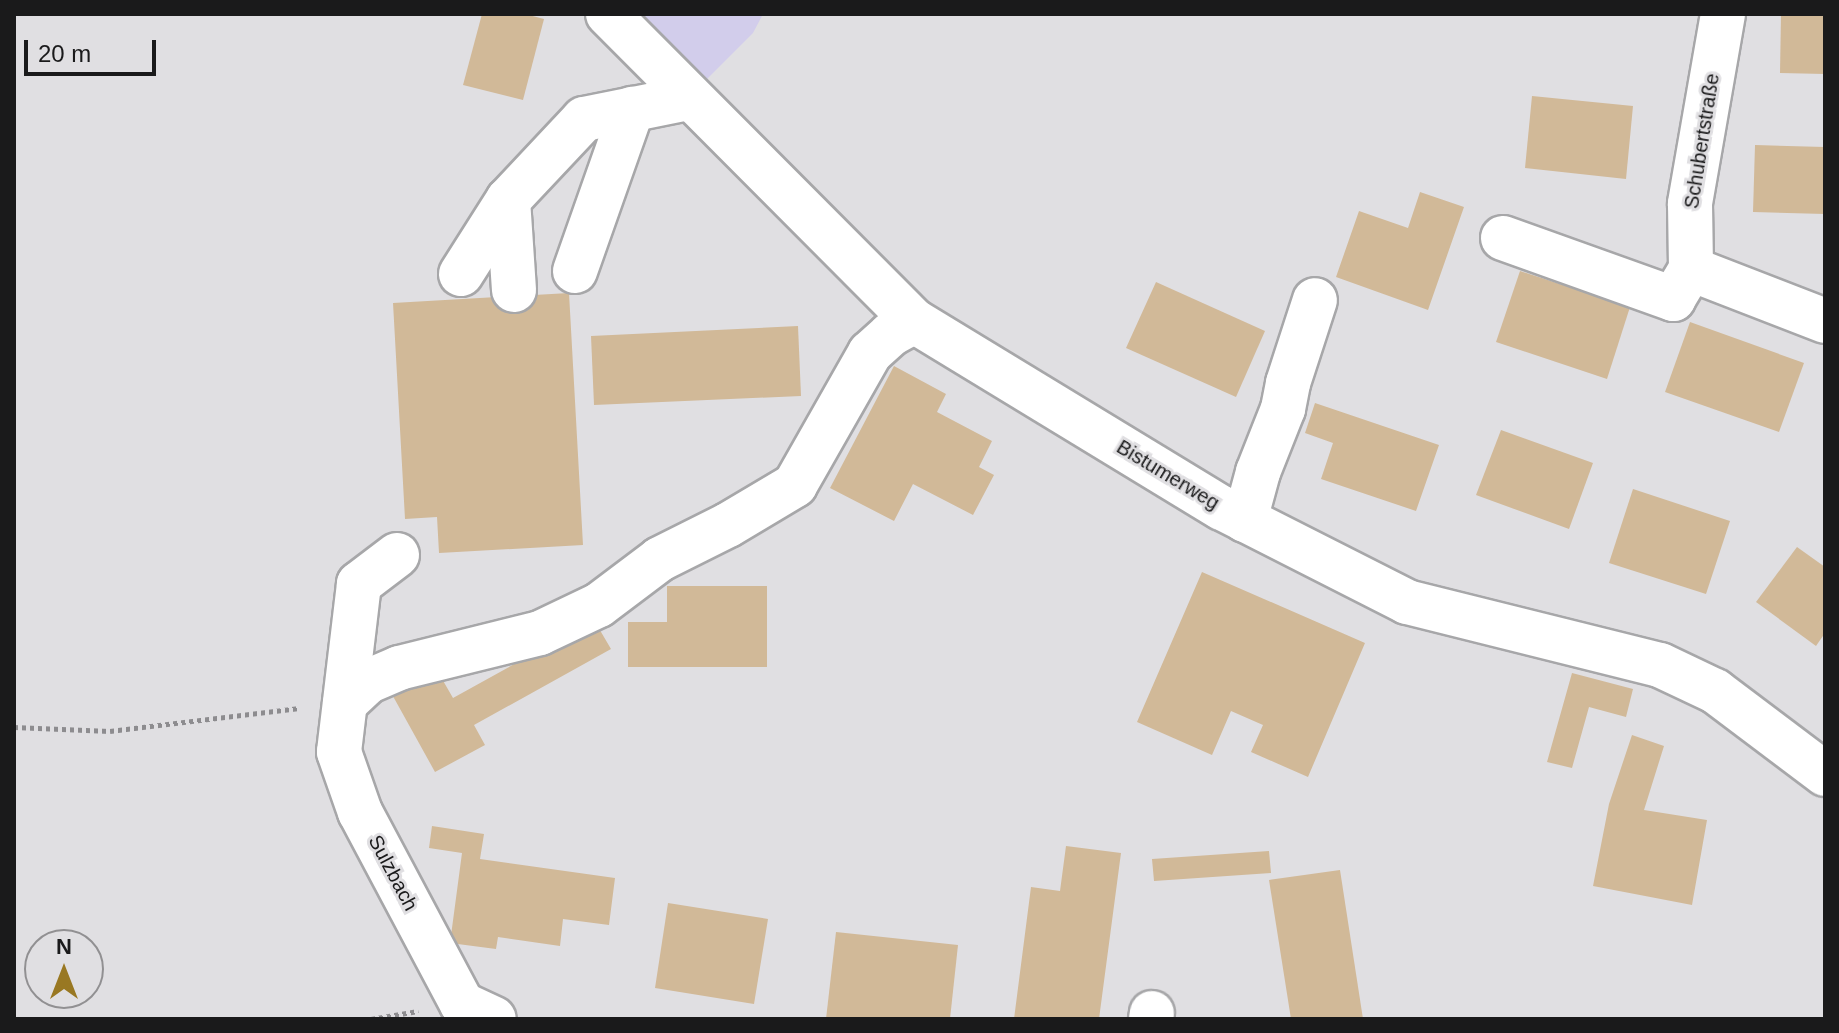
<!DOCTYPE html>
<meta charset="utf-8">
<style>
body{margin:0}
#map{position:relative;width:1839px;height:1033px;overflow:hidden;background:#e0dfe2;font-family:Arial,sans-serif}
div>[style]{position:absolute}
.green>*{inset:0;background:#d2cdeb}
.building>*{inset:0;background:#d1b998}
.path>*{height:5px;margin-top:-2.5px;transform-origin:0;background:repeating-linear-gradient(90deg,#8d8c8f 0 4px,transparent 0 8px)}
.roads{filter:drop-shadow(2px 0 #a7a7a9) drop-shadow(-2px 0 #a7a7a9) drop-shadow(0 2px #a7a7a9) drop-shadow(0 -2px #a7a7a9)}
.minor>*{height:44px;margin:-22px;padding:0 22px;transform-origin:22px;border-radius:22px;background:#fff}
span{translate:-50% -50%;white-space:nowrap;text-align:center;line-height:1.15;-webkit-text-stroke:6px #e0dfe2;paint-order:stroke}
.street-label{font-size:20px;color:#1a1a1b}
.frame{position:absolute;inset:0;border:16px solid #1a1a1b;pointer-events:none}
.north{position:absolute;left:24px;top:929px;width:80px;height:80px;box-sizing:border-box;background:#e0dfe2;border:2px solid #919092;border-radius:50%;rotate:0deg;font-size:22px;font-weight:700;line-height:32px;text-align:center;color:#1a1a1b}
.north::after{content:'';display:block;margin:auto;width:28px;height:36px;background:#997822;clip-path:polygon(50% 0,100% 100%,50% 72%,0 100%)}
.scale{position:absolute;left:24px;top:40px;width:132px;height:36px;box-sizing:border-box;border:4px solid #1a1a1b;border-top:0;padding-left:10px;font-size:24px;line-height:28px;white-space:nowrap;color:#1a1a1b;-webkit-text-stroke:6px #e0dfe2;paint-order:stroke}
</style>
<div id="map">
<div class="green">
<i style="clip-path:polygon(608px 14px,763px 14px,753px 33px,688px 98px)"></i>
</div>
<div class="building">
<i style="clip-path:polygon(482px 14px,525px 14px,544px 19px,523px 100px,463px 85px)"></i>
<i style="clip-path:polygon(1781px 14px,1825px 14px,1825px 74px,1780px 73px)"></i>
<i style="clip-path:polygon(1532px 96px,1633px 106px,1626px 179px,1525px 168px)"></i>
<i style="clip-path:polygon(1755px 145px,1825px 147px,1825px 214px,1753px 212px)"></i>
<i style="clip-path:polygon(1420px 192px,1464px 207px,1428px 310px,1336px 277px,1359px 211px,1408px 228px)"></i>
<i style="clip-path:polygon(1520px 271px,1630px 307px,1607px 379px,1496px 342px)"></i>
<i style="clip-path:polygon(1156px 282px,1265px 331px,1236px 397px,1126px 348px)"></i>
<i style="clip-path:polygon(569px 293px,583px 545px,439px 553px,437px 517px,405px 519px,393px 303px)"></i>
<i style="clip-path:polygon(1690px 322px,1804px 363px,1779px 432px,1665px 392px)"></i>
<i style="clip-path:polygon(798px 326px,801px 396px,594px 405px,591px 336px)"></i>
<i style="clip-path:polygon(894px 366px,946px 394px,937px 412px,992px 441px,979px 467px,994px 475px,973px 515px,913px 484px,894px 521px,830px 488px)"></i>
<i style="clip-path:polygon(1315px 403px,1439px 445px,1416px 511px,1321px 479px,1333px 443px,1305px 433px)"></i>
<i style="clip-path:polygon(1501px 430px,1593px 463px,1569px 529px,1476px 495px)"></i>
<i style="clip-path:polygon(1633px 489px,1730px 521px,1706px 594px,1609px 563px)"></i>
<i style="clip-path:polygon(1797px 547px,1825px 567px,1825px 633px,1816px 646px,1756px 602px)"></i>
<i style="clip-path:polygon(1202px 572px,1365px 643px,1308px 777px,1251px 752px,1263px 725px,1231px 711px,1212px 755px,1137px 722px)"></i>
<i style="clip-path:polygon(667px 586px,767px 586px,767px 667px,628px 667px,628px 622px,667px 622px)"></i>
<i style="clip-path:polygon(594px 620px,611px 649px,474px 725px,485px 745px,435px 772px,389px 689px,434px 665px,453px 698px)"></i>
<i style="clip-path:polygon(1572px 673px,1633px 689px,1626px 717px,1589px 707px,1572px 768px,1547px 762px)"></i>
<i style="clip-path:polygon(1632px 735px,1664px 746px,1644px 810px,1707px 820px,1692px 905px,1593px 886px,1609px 804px)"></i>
<i style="clip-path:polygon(432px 826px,484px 834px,480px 859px,615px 878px,609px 925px,563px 919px,560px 946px,498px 937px,496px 949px,450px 943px,462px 853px,429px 848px)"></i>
<i style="clip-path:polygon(1066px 846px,1121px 853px,1099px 1019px,1014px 1019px,1031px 887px,1060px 891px)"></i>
<i style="clip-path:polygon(1269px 851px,1271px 873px,1154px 881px,1152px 859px)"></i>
<i style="clip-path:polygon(1340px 870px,1363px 1019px,1291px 1019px,1269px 880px)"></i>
<i style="clip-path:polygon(668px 903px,768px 919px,754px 1004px,655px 988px)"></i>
<i style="clip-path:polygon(836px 932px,958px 945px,950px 1019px,826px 1019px)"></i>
</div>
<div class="path">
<i style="left:14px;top:727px;width:96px;rotate:2.4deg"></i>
<i style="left:110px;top:731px;width:191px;rotate:-6.9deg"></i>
<i style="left:371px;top:1019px;width:48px;rotate:-9.7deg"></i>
</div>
<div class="roads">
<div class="minor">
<i style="left:608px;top:14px;width:433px;rotate:45.1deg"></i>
<i style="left:914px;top:321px;width:360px;rotate:31.3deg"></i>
<i style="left:1222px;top:508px;width:208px;rotate:26.9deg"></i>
<i style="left:1407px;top:602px;width:261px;rotate:14deg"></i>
<i style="left:1660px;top:665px;width:61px;rotate:25.3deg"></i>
<i style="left:1715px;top:691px;width:138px;rotate:37deg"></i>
<i style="left:1723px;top:14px;width:193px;rotate:99.9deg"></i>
<i style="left:1690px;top:204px;width:65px;rotate:89.1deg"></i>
<i style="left:1691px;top:269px;width:144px;rotate:21.2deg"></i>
<i style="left:1503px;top:238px;width:181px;rotate:19.7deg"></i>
<i style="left:1673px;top:299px;width:35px;rotate:-59deg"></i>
<i style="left:575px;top:271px;width:172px;rotate:-70.6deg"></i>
<i style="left:461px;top:274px;width:88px;rotate:-57.6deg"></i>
<i style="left:514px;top:290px;width:90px;rotate:-93.8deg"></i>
<i style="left:508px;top:200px;width:111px;rotate:-46.8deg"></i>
<i style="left:584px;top:119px;width:106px;rotate:-11.4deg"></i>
<i style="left:1245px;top:520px;width:50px;rotate:-74.8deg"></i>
<i style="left:1258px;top:472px;width:68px;rotate:-68.4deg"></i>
<i style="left:1283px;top:409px;width:26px;rotate:-79deg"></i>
<i style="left:1288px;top:383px;width:87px;rotate:-72deg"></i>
<i style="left:397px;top:555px;width:48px;rotate:142.7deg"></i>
<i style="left:359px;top:584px;width:169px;rotate:96.8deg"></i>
<i style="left:339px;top:752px;width:64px;rotate:70.7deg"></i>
<i style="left:360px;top:812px;width:217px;rotate:62deg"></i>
<i style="left:462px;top:1004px;width:35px;rotate:25deg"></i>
<i style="left:345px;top:703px;width:33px;rotate:-43deg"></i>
<i style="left:369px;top:681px;width:33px;rotate:-23deg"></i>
<i style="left:399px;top:668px;width:145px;rotate:-13.9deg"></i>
<i style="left:540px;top:633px;width:65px;rotate:-25.4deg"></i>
<i style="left:599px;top:605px;width:76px;rotate:-37deg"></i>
<i style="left:660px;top:559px;width:76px;rotate:-26.6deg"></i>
<i style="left:728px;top:525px;width:78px;rotate:-30.8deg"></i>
<i style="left:795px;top:485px;width:152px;rotate:-60.4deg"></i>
<i style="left:870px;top:353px;width:28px;rotate:-42deg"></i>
<i style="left:891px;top:334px;width:26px;rotate:-29deg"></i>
<i style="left:1151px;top:1019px;width:6px;rotate:-81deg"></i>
</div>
</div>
<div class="street-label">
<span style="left:1702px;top:141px;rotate:-81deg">Schubertstraße</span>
<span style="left:1168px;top:475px;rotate:31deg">Bistumerweg</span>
<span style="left:393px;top:873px;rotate:62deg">Sulzbach</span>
</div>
<div class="frame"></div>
<div class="north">N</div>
<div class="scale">20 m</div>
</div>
